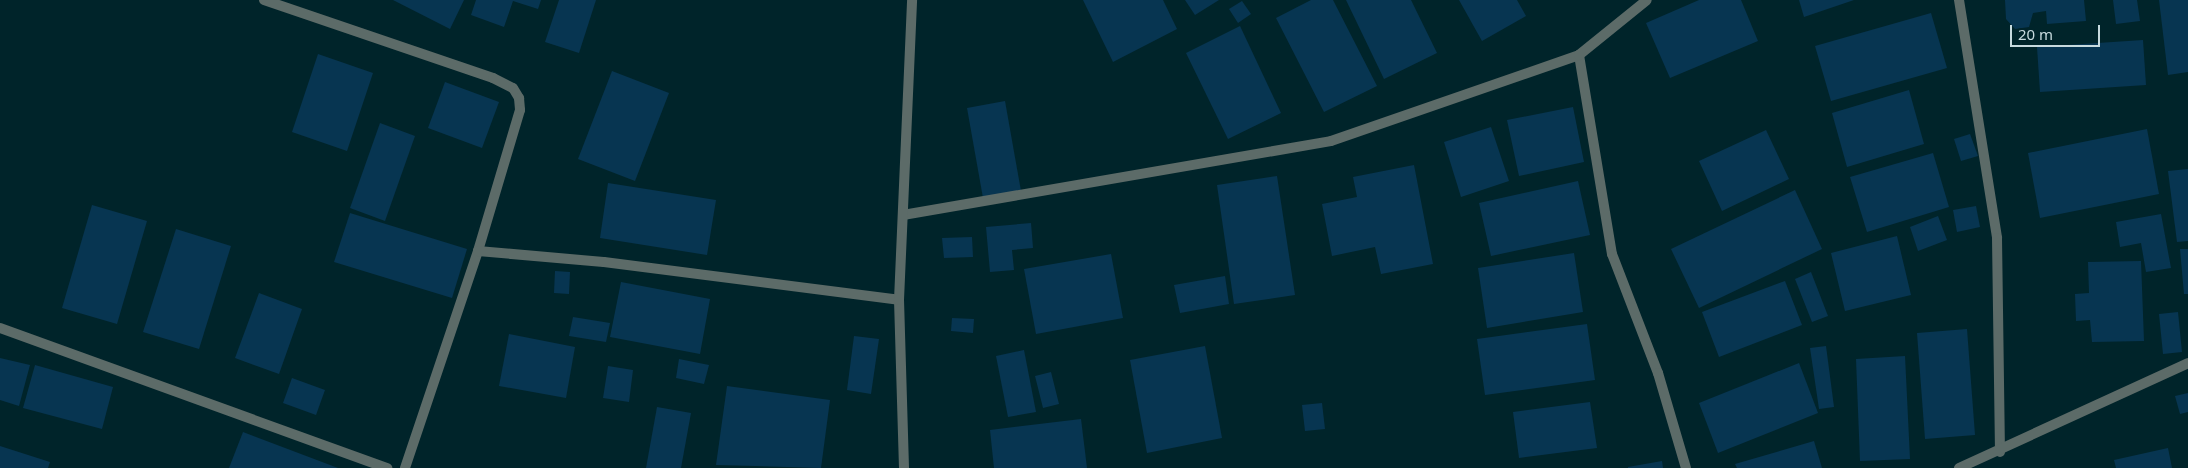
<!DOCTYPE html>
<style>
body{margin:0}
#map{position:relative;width:2188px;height:468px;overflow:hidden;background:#00242a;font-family:"Noto Sans",sans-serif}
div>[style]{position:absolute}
.building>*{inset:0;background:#073551}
.street>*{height:10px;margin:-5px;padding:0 5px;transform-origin:5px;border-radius:5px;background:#5c6b68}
span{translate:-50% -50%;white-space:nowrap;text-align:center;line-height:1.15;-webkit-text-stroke:5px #00242a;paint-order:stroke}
.scale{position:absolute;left:2010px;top:25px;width:90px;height:22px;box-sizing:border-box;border:2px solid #c7dade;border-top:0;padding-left:6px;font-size:15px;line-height:18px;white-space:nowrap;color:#c7dade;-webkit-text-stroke:4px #00242a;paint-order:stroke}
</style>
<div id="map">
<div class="building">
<i style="clip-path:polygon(393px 0,464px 0,450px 29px)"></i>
<i style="clip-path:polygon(476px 0,541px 0,538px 9px,513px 1px,504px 27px,471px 15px)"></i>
<i style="clip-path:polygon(559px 0,596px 0,579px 53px,545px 42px)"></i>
<i style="clip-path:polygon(1083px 0,1163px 0,1177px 29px,1113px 62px)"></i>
<i style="clip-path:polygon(1185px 0,1219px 0,1195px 15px)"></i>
<i style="clip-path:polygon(1311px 0,1333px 0,1377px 86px,1324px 112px,1276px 18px)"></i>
<i style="clip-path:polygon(1346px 0,1411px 0,1437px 53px,1384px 79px)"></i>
<i style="clip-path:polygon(1459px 0,1517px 0,1526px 16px,1482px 41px)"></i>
<i style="clip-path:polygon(1699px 0,1741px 0,1758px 41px,1670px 78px,1646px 23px)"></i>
<i style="clip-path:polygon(1799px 0,1854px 0,1804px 17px)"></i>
<i style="clip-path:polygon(2005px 0,2084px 0,2086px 21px,2047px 24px,2046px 11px,2033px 13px,2029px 27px,2015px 29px,2006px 19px)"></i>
<i style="clip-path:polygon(2113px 0,2137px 0,2140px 21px,2116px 24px)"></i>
<i style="clip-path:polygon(2159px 0,2188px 0,2188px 72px,2168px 75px)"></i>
<i style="clip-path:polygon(1242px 1px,1251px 14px,1238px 23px,1229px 9px)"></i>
<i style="clip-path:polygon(1931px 13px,1947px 68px,1831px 101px,1815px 46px)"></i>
<i style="clip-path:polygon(1240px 26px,1281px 113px,1228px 139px,1186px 53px)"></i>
<i style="clip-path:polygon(2143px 40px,2146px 85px,2040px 92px,2037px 47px)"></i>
<i style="clip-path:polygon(318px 54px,373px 73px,347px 151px,292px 132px)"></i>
<i style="clip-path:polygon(612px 71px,669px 93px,635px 181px,578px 159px)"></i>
<i style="clip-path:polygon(445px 82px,499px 102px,482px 148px,428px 128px)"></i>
<i style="clip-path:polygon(1909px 90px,1924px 144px,1847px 167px,1832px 113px)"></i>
<i style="clip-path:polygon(1005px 101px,1021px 191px,983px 198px,967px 108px)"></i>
<i style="clip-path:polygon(1573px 107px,1584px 162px,1519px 176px,1507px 120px)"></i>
<i style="clip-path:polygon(380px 123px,415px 136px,385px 221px,350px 208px)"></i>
<i style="clip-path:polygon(1491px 127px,1509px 181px,1461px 197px,1444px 142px)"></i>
<i style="clip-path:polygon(2147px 129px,2159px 194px,2040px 218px,2028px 153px)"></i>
<i style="clip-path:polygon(1766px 130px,1789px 179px,1722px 211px,1699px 161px)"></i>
<i style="clip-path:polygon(1970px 134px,1978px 156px,1961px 161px,1954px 139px)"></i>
<i style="clip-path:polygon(1933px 153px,1949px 207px,1867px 232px,1850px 177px)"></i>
<i style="clip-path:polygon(1414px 165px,1433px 264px,1381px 274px,1375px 247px,1332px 256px,1322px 204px,1357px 197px,1353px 177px)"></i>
<i style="clip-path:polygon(2188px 169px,2188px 241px,2177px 242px,2168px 171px)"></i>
<i style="clip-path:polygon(1277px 176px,1295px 295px,1234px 304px,1217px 185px)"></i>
<i style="clip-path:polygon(1578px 181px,1590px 235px,1491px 256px,1479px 203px)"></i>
<i style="clip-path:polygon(608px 183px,716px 200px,707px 255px,600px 238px)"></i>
<i style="clip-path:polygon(1795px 190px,1822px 249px,1699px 308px,1671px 249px)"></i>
<i style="clip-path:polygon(92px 205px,147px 221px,117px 324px,62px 308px)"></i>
<i style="clip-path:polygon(1976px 206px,1980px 227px,1957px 232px,1953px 210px)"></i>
<i style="clip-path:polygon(350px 213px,467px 249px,452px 298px,334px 262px)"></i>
<i style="clip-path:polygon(2161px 214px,2171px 268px,2146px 272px,2141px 243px,2120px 247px,2116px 222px)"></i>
<i style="clip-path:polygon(1938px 216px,1947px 240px,1918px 251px,1910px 227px)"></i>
<i style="clip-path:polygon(1031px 223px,1033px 248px,1012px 250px,1014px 270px,990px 272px,986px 227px)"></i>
<i style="clip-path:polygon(176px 229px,231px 246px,199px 349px,143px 332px)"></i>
<i style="clip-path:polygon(1897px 236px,1911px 295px,1845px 311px,1831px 253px)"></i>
<i style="clip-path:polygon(972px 237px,973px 257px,944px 258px,942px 238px)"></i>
<i style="clip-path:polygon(2180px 249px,2188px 249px,2188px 294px,2184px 294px)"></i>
<i style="clip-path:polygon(1574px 253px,1583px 312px,1487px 328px,1478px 268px)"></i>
<i style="clip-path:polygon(1111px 254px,1123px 318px,1036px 334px,1024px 269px)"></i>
<i style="clip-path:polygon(2141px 261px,2144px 341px,2092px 342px,2090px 320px,2076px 321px,2075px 294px,2089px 293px,2088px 262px)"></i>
<i style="clip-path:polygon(555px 271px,570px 272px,569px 294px,554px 293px)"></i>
<i style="clip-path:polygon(1811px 272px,1828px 316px,1812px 322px,1795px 279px)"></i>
<i style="clip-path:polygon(1225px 276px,1229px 304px,1180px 313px,1174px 285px)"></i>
<i style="clip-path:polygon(1785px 281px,1802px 325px,1719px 357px,1702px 312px)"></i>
<i style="clip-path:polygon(621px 282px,710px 299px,700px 354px,610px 337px)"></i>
<i style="clip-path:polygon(259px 293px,302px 309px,279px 374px,235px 358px)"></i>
<i style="clip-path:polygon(2178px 312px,2182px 352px,2163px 354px,2159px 314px)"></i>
<i style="clip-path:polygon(573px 317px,610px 323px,606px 342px,569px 336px)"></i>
<i style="clip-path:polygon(952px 318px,974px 319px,973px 333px,951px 331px)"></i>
<i style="clip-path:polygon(1587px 324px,1595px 380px,1485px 395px,1477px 339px)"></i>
<i style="clip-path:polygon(1967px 329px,1975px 435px,1925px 439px,1917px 333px)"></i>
<i style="clip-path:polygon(509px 334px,575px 347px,566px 398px,499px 386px)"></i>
<i style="clip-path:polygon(854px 336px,879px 339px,871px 394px,847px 390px)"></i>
<i style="clip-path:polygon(1205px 346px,1222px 438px,1147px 453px,1130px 360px)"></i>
<i style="clip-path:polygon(1826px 346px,1834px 407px,1819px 409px,1810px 348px)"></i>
<i style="clip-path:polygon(1024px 350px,1036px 412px,1008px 417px,996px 356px)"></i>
<i style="clip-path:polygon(1905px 356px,1910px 459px,1860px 461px,1856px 359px)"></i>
<i style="clip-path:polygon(0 358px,30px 365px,19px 406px,0 400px)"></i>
<i style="clip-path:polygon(679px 359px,709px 365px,704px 384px,676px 378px)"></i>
<i style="clip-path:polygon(1799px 363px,1818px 413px,1718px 453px,1699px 403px)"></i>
<i style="clip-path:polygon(35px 365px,113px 387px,102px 429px,23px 408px)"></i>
<i style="clip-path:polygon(608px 366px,633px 370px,629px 402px,603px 398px)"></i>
<i style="clip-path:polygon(1051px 372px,1059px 404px,1043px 408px,1035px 376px)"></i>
<i style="clip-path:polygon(292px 378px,325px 390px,316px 415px,283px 403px)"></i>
<i style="clip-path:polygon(727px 386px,830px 400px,821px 468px,716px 465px)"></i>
<i style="clip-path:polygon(2188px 393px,2188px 412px,2180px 414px,2175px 396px)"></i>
<i style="clip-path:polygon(1590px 402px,1597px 448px,1519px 458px,1513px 412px)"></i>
<i style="clip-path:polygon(1322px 403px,1325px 429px,1305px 431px,1302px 405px)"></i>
<i style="clip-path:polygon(657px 407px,691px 413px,681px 468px,646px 468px)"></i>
<i style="clip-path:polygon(1081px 419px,1087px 468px,994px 468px,990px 430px)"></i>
<i style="clip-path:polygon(243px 432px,338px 468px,229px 468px)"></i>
<i style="clip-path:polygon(1814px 441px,1822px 468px,1737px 468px,1735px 464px)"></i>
<i style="clip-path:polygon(0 446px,50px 462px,48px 468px,0 468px)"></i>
<i style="clip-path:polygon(2168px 448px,2172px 468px,2116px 468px,2114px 460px)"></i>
<i style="clip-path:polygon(1662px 461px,1663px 468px,1628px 468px,1628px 467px)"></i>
</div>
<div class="street">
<i style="left:264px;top:0;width:242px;rotate:18.8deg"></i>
<i style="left:493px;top:78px;width:22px;rotate:27deg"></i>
<i style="left:513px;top:88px;width:12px;rotate:59deg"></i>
<i style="left:519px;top:98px;width:12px;rotate:85deg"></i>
<i style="left:520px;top:110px;width:147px;rotate:106.6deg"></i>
<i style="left:478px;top:251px;width:229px;rotate:108.6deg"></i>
<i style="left:1959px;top:0;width:241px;rotate:80.9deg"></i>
<i style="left:1997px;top:238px;width:214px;rotate:89.2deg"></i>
<i style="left:1579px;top:55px;width:202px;rotate:80.6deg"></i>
<i style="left:1612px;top:254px;width:128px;rotate:68.9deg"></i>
<i style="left:1658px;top:373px;width:99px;rotate:73.6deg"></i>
<i style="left:903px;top:215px;width:434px;rotate:-9.8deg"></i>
<i style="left:1331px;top:141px;width:262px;rotate:-19.1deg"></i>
<i style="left:1579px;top:55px;width:87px;rotate:-39deg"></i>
<i style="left:478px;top:251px;width:126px;rotate:5deg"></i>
<i style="left:604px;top:262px;width:297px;rotate:7.3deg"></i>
<i style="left:0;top:328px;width:412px;rotate:19.9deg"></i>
<i style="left:904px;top:468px;width:168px;rotate:-91.7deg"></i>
<i style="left:899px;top:300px;width:300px;rotate:-87.5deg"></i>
<i style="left:1959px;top:468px;width:252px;rotate:-24.6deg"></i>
</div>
<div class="scale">20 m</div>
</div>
